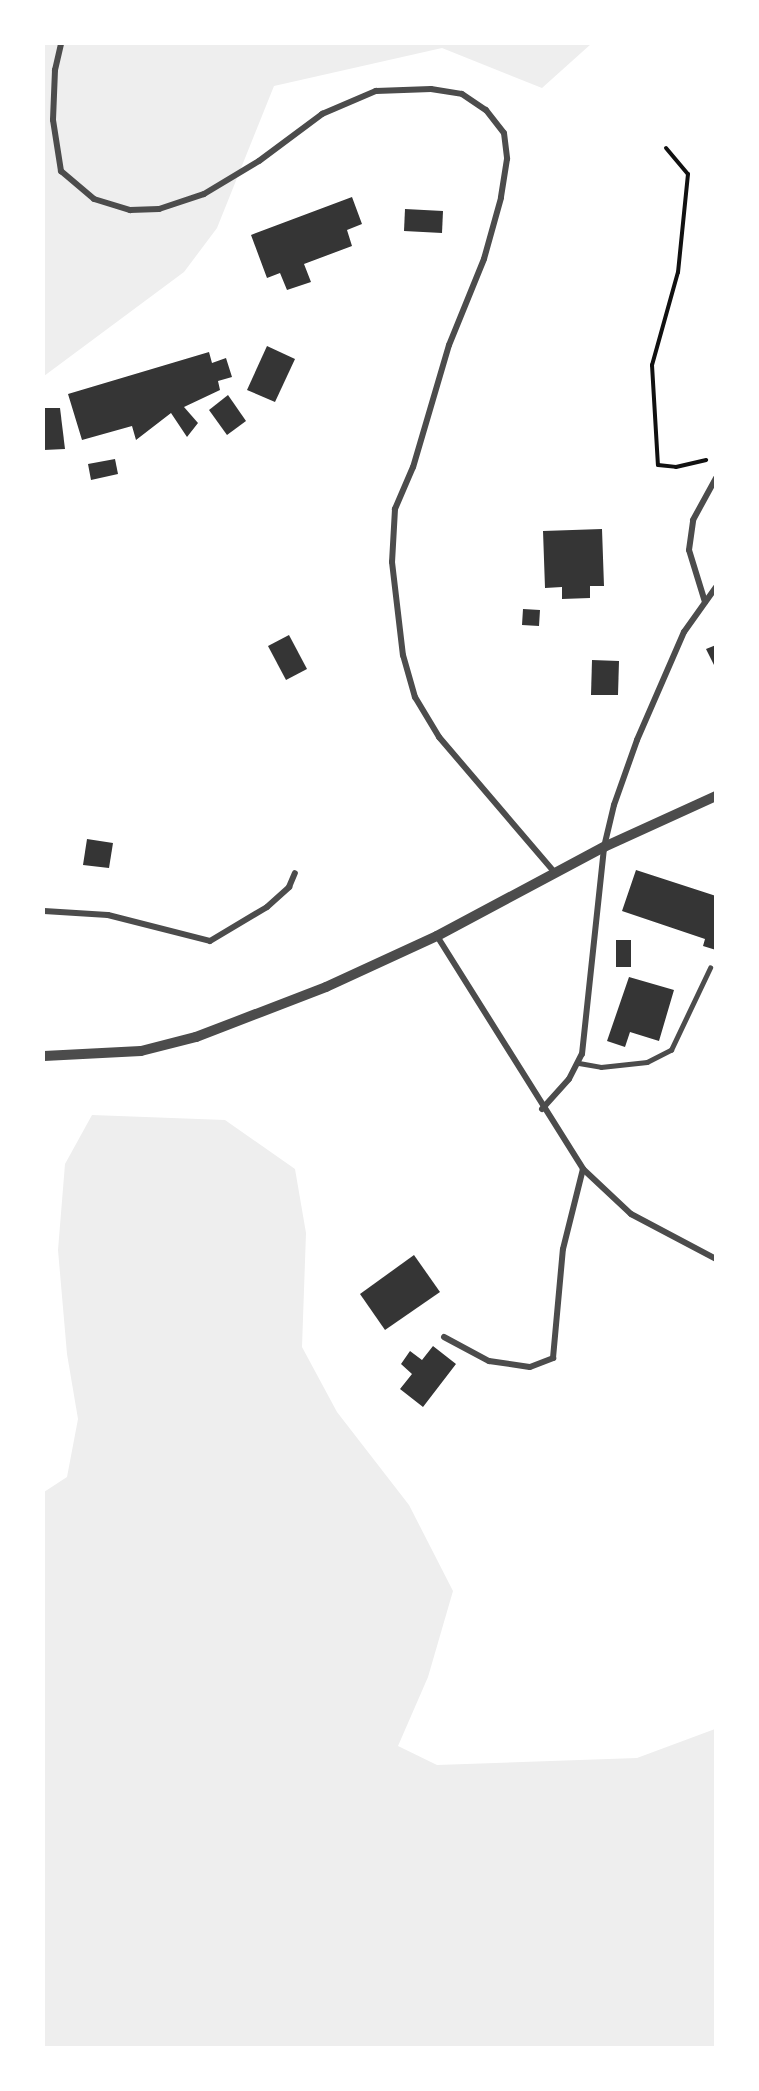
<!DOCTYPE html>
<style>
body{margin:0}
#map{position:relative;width:759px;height:2091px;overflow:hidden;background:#fff;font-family:"Asap Condensed",sans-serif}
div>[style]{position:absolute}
.green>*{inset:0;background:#eee}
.building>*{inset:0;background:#353535}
.path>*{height:4px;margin:-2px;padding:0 2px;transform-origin:2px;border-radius:2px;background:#111}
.service>*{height:4.5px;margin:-2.25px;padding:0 2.25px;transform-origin:2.25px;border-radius:2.25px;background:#4c4c4c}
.minor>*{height:6px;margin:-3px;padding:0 3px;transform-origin:3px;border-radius:3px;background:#4c4c4c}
.tertiary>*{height:10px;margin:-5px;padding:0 5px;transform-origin:5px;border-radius:5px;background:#4c4c4c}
span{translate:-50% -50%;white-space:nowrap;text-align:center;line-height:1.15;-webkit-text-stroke:4.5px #fff;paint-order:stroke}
.frame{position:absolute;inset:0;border:45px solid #fff;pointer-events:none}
</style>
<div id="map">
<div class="green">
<i style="clip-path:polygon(44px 44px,591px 44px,542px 88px,442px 48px,274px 86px,217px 228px,184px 272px,44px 376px)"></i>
<i style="clip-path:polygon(92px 1115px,225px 1120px,295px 1169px,306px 1233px,302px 1347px,337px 1412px,409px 1505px,453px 1591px,428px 1677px,398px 1746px,437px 1765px,637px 1758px,715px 1729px,715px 2047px,44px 2047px,44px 1492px,67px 1477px,78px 1419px,67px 1354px,58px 1250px,65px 1164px)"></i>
</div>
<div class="building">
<i style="clip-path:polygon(352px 197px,362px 224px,347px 230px,352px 246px,304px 264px,311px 282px,287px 290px,280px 273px,267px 278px,251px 235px)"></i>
<i style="clip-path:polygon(405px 209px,443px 211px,442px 233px,404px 231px)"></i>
<i style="clip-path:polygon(267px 346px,295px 359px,275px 402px,247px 390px)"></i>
<i style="clip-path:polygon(209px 352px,212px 363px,226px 358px,232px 377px,218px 381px,220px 390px,184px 407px,198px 423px,187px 437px,171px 413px,136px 440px,132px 426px,82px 440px,68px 394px)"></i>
<i style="clip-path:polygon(228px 395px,246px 421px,227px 435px,209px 410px)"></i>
<i style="clip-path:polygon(44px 408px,60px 408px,65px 449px,44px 450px)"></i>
<i style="clip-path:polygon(115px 459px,118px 474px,91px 480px,88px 464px)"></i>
<i style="clip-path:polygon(602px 529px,604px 586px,590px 586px,590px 598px,562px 599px,562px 587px,545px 588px,543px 531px)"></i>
<i style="clip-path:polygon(523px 609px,540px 610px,539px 626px,522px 625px)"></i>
<i style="clip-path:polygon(289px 635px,307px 669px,286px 680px,268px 646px)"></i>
<i style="clip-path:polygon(716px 645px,716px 669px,706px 649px)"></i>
<i style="clip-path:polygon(592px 660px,619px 661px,618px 695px,591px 695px)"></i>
<i style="clip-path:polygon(87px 839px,113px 843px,109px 868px,83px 865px)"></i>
<i style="clip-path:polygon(636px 870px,716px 896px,716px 950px,703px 946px,705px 939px,622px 911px)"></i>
<i style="clip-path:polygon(616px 940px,631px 940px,631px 967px,616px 967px)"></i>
<i style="clip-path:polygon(629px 977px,674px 990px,659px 1041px,630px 1032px,625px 1047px,607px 1041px)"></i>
<i style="clip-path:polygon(414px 1255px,440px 1292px,385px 1330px,360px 1294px)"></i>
<i style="clip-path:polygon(433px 1346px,456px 1364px,423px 1407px,400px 1389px,412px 1374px,401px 1364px,410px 1351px,422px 1360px)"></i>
</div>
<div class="path">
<i style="left:666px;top:148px;width:34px;rotate:50deg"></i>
<i style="left:688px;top:174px;width:99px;rotate:95.8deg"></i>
<i style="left:678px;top:272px;width:97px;rotate:105.6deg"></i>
<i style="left:652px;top:365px;width:100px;rotate:86.6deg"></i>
<i style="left:658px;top:465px;width:18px;rotate:6deg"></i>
<i style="left:676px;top:467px;width:31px;rotate:-13deg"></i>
</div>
<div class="service">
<i style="left:579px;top:1063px;width:22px;rotate:10deg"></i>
<i style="left:601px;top:1067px;width:46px;rotate:-6.2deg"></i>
<i style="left:647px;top:1062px;width:27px;rotate:-27deg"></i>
<i style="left:671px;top:1050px;width:91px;rotate:-64.6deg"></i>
</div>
<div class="minor">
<i style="left:61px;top:44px;width:27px;rotate:103deg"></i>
<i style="left:55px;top:70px;width:50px;rotate:92.3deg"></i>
<i style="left:53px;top:120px;width:52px;rotate:81.1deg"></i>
<i style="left:61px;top:171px;width:43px;rotate:40.3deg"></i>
<i style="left:94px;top:199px;width:38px;rotate:17deg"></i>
<i style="left:130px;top:210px;width:29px;rotate:-2deg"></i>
<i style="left:159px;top:209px;width:47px;rotate:-18.4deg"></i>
<i style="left:204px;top:194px;width:64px;rotate:-31deg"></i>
<i style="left:259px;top:161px;width:79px;rotate:-36.7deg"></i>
<i style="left:322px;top:114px;width:59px;rotate:-23.1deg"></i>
<i style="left:376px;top:91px;width:55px;rotate:-2.1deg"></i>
<i style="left:431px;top:89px;width:31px;rotate:9deg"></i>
<i style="left:462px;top:94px;width:29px;rotate:34deg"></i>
<i style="left:486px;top:110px;width:29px;rotate:52deg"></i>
<i style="left:504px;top:133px;width:26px;rotate:83deg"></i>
<i style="left:507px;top:159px;width:39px;rotate:99deg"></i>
<i style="left:501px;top:198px;width:63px;rotate:105.6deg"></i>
<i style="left:484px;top:259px;width:93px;rotate:112.1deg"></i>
<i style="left:449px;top:345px;width:127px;rotate:106.4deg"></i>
<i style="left:413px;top:467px;width:46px;rotate:113.2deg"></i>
<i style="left:395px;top:509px;width:53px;rotate:93.2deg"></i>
<i style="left:392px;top:562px;width:94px;rotate:83.3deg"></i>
<i style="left:403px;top:655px;width:44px;rotate:74.1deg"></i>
<i style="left:415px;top:697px;width:47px;rotate:59deg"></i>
<i style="left:439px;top:737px;width:179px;rotate:49.5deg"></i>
<i style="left:705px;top:602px;width:54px;rotate:-107.1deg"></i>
<i style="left:689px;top:550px;width:30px;rotate:-82deg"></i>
<i style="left:693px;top:520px;width:48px;rotate:-61.3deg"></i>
<i style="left:44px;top:911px;width:64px;rotate:3.6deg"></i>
<i style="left:108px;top:915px;width:105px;rotate:14.3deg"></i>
<i style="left:210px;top:941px;width:66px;rotate:-30.8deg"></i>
<i style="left:267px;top:907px;width:30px;rotate:-42deg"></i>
<i style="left:289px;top:887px;width:15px;rotate:-67deg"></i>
<i style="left:437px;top:936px;width:275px;rotate:57.9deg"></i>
<i style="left:583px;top:1169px;width:66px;rotate:43.2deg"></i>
<i style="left:631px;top:1214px;width:96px;rotate:27.9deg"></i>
<i style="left:542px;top:1109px;width:40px;rotate:-48deg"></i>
<i style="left:569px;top:1079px;width:28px;rotate:-63deg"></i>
<i style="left:582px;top:1054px;width:208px;rotate:-83.9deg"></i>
<i style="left:604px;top:847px;width:43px;rotate:-76.6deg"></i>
<i style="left:614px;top:805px;width:69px;rotate:-70.5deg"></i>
<i style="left:637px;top:740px;width:118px;rotate:-66.5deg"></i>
<i style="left:684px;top:632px;width:55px;rotate:-54.6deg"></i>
<i style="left:444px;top:1337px;width:51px;rotate:28.1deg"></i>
<i style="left:489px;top:1361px;width:41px;rotate:8.3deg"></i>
<i style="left:530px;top:1367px;width:25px;rotate:-21deg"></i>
<i style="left:553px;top:1358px;width:109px;rotate:-84.8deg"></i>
<i style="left:563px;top:1249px;width:82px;rotate:-76deg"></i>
</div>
<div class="tertiary">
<i style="left:44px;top:1056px;width:97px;rotate:-3deg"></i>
<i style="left:141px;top:1051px;width:57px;rotate:-14.3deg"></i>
<i style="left:196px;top:1037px;width:139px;rotate:-21deg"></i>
<i style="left:326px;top:987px;width:122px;rotate:-24.7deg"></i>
<i style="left:437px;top:936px;width:189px;rotate:-28.1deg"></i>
<i style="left:604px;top:847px;width:123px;rotate:-24.5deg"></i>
</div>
<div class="frame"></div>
</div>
